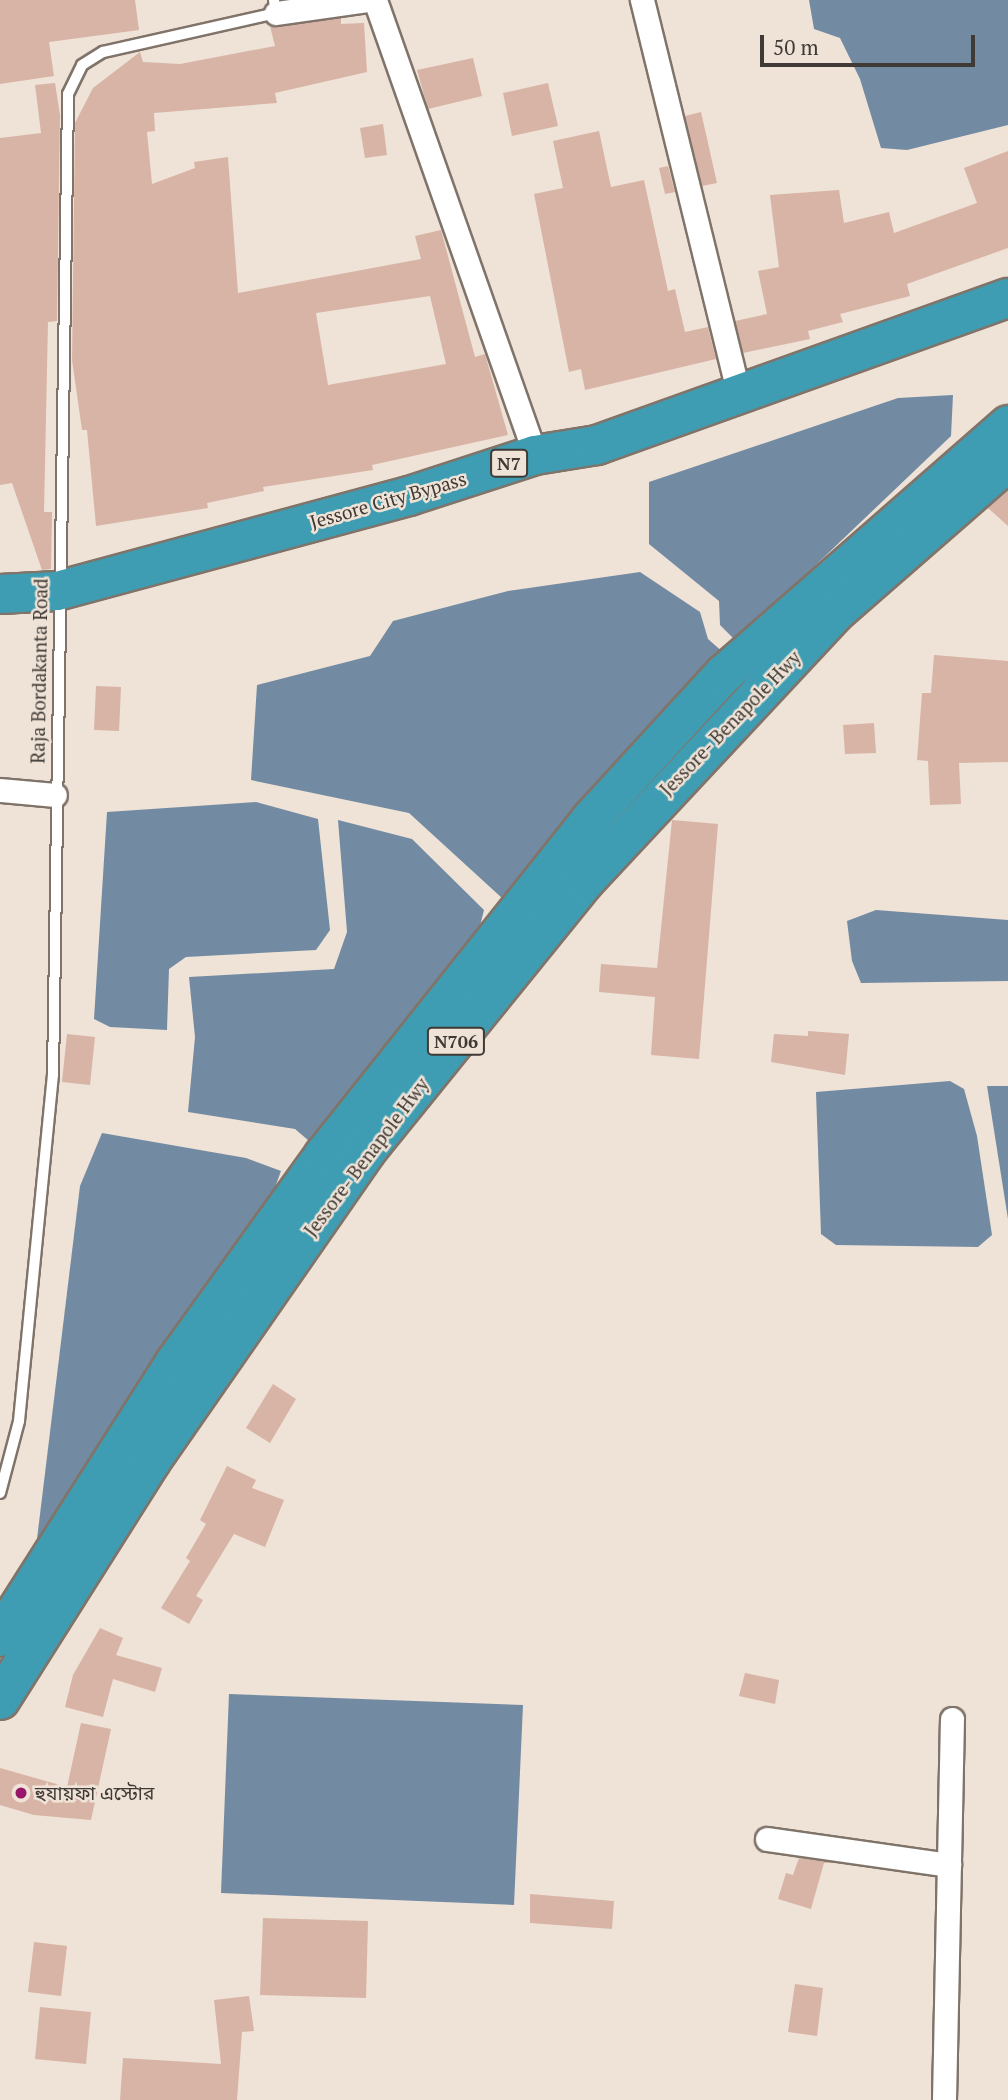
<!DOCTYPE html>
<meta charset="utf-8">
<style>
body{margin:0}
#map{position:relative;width:1008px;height:2100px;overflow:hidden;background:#efe2d6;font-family:"PT Serif","Noto Sans Bengali",serif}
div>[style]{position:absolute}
.water>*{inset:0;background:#728ba3}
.building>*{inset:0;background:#d8b4a6}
.roads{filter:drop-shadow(2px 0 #80746a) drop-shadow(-2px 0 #80746a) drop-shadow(0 2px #80746a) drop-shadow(0 -2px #80746a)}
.lane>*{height:10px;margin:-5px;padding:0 5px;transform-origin:5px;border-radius:5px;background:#fff}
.street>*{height:23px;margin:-11.5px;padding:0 11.5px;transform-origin:11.5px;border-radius:11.5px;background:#fff}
.highway>*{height:38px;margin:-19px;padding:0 19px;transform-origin:19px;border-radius:19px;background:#3e9db2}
.dots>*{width:19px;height:19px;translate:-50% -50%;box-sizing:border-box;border:4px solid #efe2d6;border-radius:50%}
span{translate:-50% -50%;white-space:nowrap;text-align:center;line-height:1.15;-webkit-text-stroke:5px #efe2d6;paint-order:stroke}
.shield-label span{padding:2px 5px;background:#efe2d6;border:2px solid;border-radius:5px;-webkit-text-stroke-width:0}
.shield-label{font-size:18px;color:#3f3a35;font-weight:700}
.street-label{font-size:19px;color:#3f3a35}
.poi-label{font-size:19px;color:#3f3a35}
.left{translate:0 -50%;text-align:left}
.scale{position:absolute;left:760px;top:35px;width:215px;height:32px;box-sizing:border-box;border:4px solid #3f3a35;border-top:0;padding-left:9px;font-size:21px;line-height:24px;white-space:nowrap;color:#3f3a35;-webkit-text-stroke:5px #efe2d6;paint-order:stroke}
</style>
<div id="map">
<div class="water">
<i style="clip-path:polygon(809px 0,1008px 0,1008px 125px,907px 150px,881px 148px,860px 79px,840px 38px,814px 29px)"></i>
<i style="clip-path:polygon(953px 395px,951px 436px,736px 641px,720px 625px,719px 601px,649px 544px,649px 482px,898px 398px)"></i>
<i style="clip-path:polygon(640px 572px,700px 612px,708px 639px,725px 654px,502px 898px,409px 813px,251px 780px,257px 685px,370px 656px,393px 621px,508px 591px)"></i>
<i style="clip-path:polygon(256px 802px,318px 819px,330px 930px,316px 950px,186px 957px,169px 969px,167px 1030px,110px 1027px,94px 1019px,107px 812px)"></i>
<i style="clip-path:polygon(338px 820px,412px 839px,484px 910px,478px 934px,315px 1146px,295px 1129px,188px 1112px,195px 1037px,189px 977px,334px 969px,347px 932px)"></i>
<i style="clip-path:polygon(876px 910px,1008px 920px,1008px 981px,861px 983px,852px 961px,847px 921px)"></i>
<i style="clip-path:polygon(950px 1081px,964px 1089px,977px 1136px,992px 1235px,978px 1247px,836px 1245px,821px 1234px,816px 1092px)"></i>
<i style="clip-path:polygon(987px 1086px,1008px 1086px,1008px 1219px)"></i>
<i style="clip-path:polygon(102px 1133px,246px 1158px,281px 1171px,254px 1245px,37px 1539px,80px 1186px)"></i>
<i style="clip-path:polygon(229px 1694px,523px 1705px,514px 1905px,221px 1893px)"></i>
</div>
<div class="building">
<i style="clip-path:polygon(0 0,135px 0,139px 30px,49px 42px,54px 76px,0 84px)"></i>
<i style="clip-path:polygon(evenodd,341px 18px,341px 24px,364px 23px,367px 72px,275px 93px,277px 103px,154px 113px,155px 131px,147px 132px,152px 184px,195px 168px,194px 162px,228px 157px,238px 293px,421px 259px,415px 236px,441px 230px,475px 357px,485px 354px,508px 435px,372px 465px,373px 470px,263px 487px,264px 491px,207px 503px,208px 508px,96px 526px,87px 430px,82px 430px,72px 360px,75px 123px,93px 88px,140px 52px,143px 62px,180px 64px,275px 46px,270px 26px,341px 18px,430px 296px,446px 364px,328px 385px,316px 313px,430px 296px)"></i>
<i style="clip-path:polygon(473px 58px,482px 96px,428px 109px,417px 70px)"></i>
<i style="clip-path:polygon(55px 83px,60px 115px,57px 321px,48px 322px,44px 512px,52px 512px,51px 569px,42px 570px,12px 483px,0 485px,0 138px,41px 133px,35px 85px)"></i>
<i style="clip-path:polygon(548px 83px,558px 126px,512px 136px,503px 93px)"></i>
<i style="clip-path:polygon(701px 112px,717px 183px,702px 186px,685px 116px)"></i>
<i style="clip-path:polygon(383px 124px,387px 155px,365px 158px,360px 128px)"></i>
<i style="clip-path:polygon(599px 131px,611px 187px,644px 180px,668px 291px,675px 289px,685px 332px,708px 327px,716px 359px,585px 390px,581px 369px,569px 372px,534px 194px,563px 188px,553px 141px)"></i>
<i style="clip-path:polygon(1008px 151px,1008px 248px,907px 284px,910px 296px,840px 314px,843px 322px,808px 331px,810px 339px,743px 353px,735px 321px,767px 314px,758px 271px,779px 267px,770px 195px,839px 190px,844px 223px,889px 212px,894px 233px,977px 203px,964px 168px)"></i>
<i style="clip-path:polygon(668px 166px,675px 192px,665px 194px,659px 168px)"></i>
<i style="clip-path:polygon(1008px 491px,1008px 526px,988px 508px)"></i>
<i style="clip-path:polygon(934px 655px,1008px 661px,1008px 762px,959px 763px,961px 804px,930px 805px,928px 761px,917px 760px,922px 693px,931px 693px)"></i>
<i style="clip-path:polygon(96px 686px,121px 687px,119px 731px,94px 730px)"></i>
<i style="clip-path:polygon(874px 723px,876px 753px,845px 754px,843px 725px)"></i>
<i style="clip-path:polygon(672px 820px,718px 824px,699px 1059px,651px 1055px,655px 997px,599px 992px,601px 964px,657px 968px)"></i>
<i style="clip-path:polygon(808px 1031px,849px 1034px,845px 1075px,771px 1062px,774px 1034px,808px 1036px)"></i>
<i style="clip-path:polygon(67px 1034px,95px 1037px,90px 1085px,62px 1082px)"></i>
<i style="clip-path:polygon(273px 1384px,296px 1399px,270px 1443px,246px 1428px)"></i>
<i style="clip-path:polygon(227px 1466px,256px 1480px,252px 1488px,284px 1500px,265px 1547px,234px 1534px,196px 1596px,203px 1600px,189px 1624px,161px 1608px,190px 1561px,186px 1558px,206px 1524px,200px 1520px)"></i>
<i style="clip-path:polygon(100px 1628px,123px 1638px,116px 1655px,162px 1668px,155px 1692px,113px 1679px,103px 1717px,65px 1707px,73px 1675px)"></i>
<i style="clip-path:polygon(745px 1673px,779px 1680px,775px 1704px,739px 1696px)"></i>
<i style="clip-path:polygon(81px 1723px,111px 1729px,91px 1820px,34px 1815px,0 1805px,0 1768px,67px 1787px)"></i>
<i style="clip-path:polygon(799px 1858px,839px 1863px,824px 1863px,811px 1909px,778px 1899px,786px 1873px,793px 1875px)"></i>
<i style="clip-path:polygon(530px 1894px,614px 1901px,612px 1929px,530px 1923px)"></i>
<i style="clip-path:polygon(263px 1918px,368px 1921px,366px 1998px,260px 1995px)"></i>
<i style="clip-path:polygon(34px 1942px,67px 1946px,61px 1996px,28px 1992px)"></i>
<i style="clip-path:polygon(795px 1984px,823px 1988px,817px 2036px,788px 2032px)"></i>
<i style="clip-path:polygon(249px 1996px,254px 2031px,242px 2032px,237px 2100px,120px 2100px,123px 2058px,221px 2064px,214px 2000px)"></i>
<i style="clip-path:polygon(40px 2007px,91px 2012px,86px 2064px,35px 2059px)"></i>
</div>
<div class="roads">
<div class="lane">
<i style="left:0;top:1493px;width:74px;rotate:-75.2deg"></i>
<i style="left:19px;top:1421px;width:348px;rotate:-84.4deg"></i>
<i style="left:53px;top:1075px;width:981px;rotate:-89.12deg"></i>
<i style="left:68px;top:94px;width:32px;rotate:-64deg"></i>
<i style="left:82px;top:65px;width:25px;rotate:-32deg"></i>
<i style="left:103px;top:52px;width:177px;rotate:-12.7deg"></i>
<i style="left:276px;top:13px;width:13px;rotate:-99deg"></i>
</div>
<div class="street">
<i style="left:375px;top:0;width:482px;rotate:70.6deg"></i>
<i style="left:642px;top:0;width:406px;rotate:76.2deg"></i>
<i style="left:276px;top:13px;width:93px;rotate:-8deg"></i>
<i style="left:0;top:790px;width:55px;rotate:5.2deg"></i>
<i style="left:767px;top:1839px;width:184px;rotate:8.1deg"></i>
<i style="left:944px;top:2100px;width:381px;rotate:-88.8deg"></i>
</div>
<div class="highway">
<i style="left:0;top:594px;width:57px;rotate:-3deg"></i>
<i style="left:57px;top:591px;width:365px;rotate:-15.1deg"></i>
<i style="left:409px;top:496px;width:133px;rotate:-18deg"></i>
<i style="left:535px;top:455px;width:63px;rotate:-9.2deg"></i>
<i style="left:597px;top:445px;width:436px;rotate:-19.7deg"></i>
<i style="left:0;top:1637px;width:327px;rotate:-57.5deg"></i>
<i style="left:176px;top:1361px;width:254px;rotate:-54.3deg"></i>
<i style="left:324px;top:1155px;width:428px;rotate:-51.5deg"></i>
<i style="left:590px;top:820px;width:198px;rotate:-47.5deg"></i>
<i style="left:724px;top:674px;width:378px;rotate:-41.2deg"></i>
<i style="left:0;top:1700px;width:283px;rotate:-57.7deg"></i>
<i style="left:151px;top:1461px;width:379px;rotate:-55.2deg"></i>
<i style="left:367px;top:1150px;width:345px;rotate:-51deg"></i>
<i style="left:584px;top:882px;width:371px;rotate:-47deg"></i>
<i style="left:837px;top:611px;width:227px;rotate:-41.1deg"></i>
</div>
</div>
<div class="dots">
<i style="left:21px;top:1793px;background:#99166a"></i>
</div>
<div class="shield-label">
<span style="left:509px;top:463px">N7</span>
<span style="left:456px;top:1041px">N706</span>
</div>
<div class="street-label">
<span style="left:388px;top:500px;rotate:-16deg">Jessore City Bypass</span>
<span style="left:39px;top:671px;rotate:-89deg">Raja Bordakanta Road</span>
<span style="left:730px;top:723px;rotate:-46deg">Jessore- Benapole Hwy</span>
<span style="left:366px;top:1157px;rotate:-53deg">Jessore- Benapole Hwy</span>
</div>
<div class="poi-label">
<span class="left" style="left:35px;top:1793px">হুযায়ফা এস্টোর</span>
</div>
<div class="scale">50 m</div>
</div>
